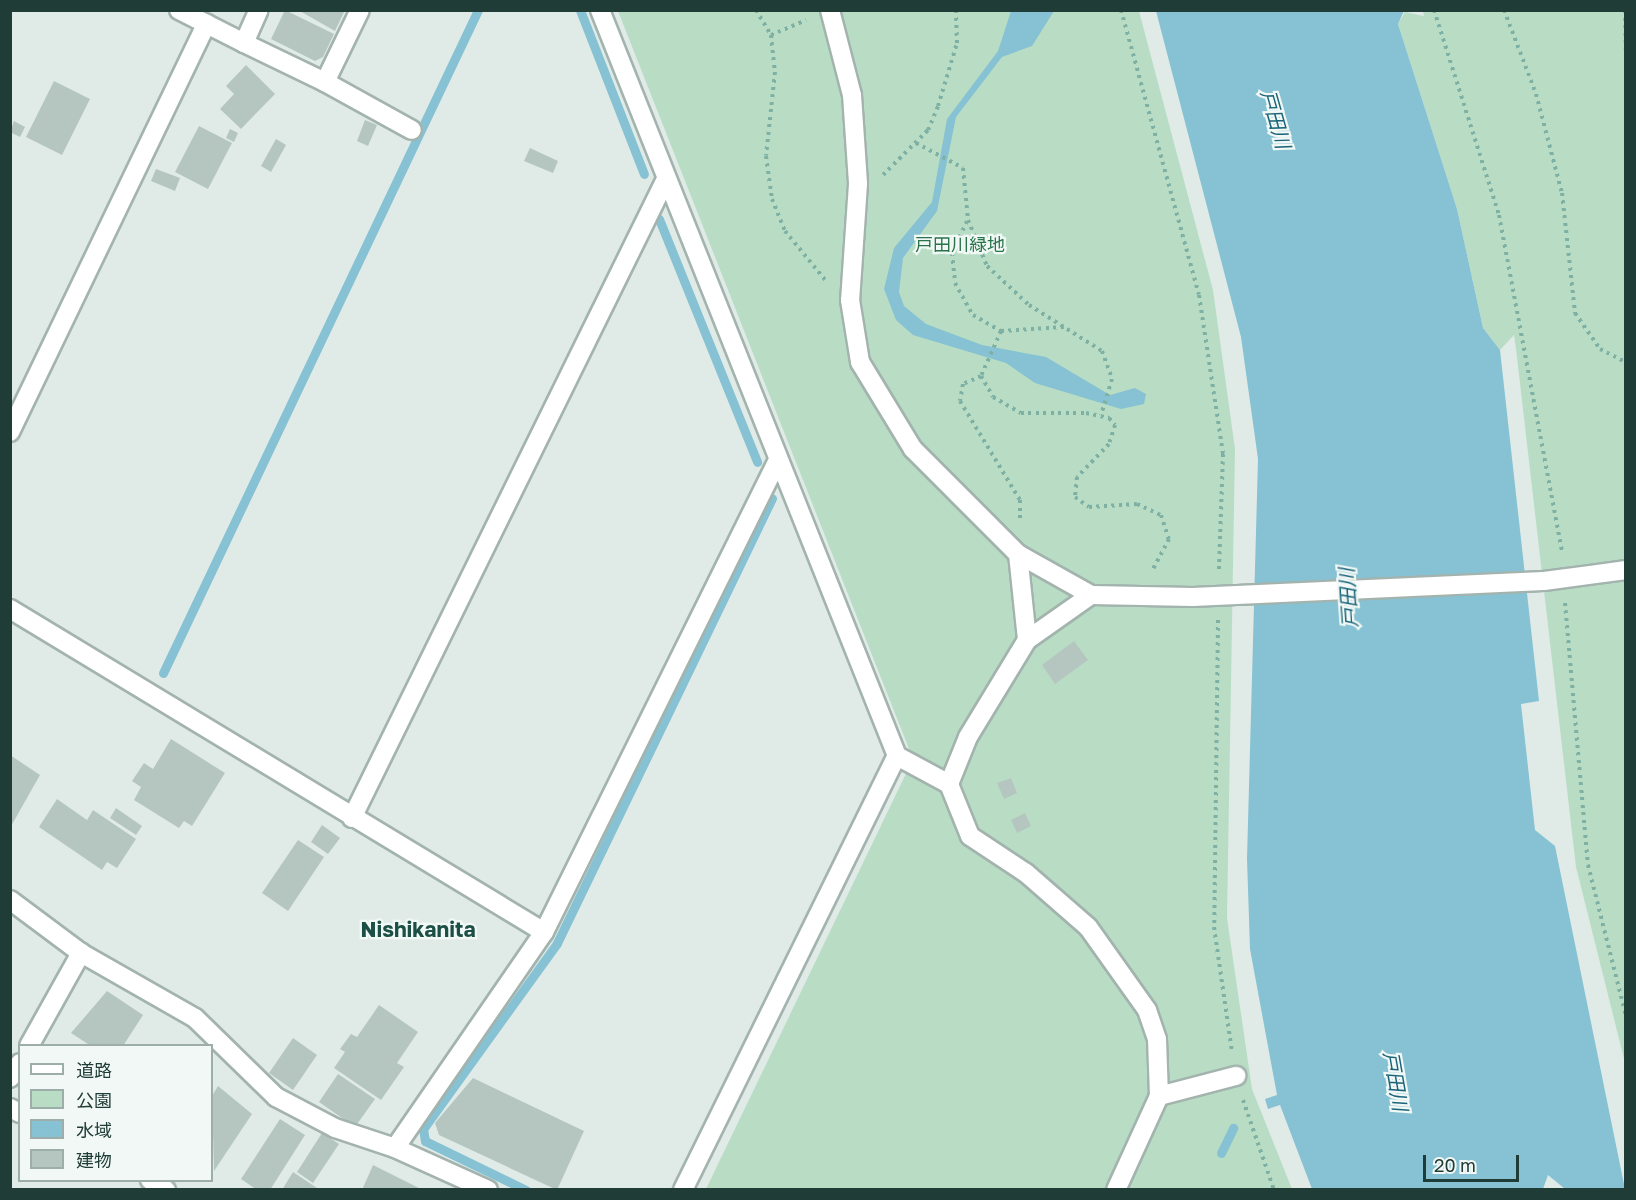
<!DOCTYPE html>
<meta charset="utf-8">
<style>
body{margin:0}
#map{position:relative;width:1636px;height:1200px;overflow:hidden;background:#e0ebe7;font-family:"Golos Text","Noto Sans JP",sans-serif}
div>[style]{position:absolute}
.green>*{inset:0;background:#b8ddc4}
.water>*{inset:0;background:#86c2d3}
.stream>*{height:9px;margin:-4.5px;padding:0 4.5px;transform-origin:4.5px;border-radius:4.5px;background:#86c2d3}
.building>*{inset:0;background:#b5c6c0}
.path>*{height:4px;margin-top:-2px;transform-origin:0;background:repeating-linear-gradient(90deg,#7fb0a4 0 3px,transparent 0 7.5px)}
.roads{filter:drop-shadow(2px 0 #a3b3ae) drop-shadow(-2px 0 #a3b3ae) drop-shadow(0 2px #a3b3ae) drop-shadow(0 -2px #a3b3ae)}
.minor>*{height:18px;margin:-9px;padding:0 9px;transform-origin:9px;border-radius:9px;background:#fff}
span{translate:-50% -50%;white-space:nowrap;text-align:center;line-height:1.15;-webkit-text-stroke:4.5px #f1f8f5;paint-order:stroke}
.park-label{font-size:18px;color:#29744b}
.water-label{font-size:20px;color:#19647a;font-style:italic}
.quarter-label{font-size:21px;color:#1c4f46;font-weight:700}
.frame{position:absolute;inset:0;border:12px solid #203c36;pointer-events:none}
.legend{position:absolute;left:18px;top:1044px;width:195px;height:138px;box-sizing:border-box;background:#f1f8f5;border:2px solid #9dada9;margin:0;padding:8px 10px;list-style:none;font-size:18px;color:#203c36}
.legend li{display:flex;align-items:center;gap:12px;height:30px}
.legend b{width:30px;border:2px solid #9dada9}
.scale{position:absolute;left:1423px;top:1155px;width:96px;height:27px;box-sizing:border-box;border:3px solid #203c36;border-top:0;padding-left:8px;font-size:18px;line-height:21px;white-space:nowrap;color:#203c36;-webkit-text-stroke:4px #f1f8f5;paint-order:stroke}
</style>
<div id="map">
<div class="green">
<i style="clip-path:polygon(618px 11px,1139px 11px,1213px 290px,1235px 449px,1227px 918px,1252px 1089px,1292px 1189px,706px 1189px,913px 759px)"></i>
<i style="clip-path:polygon(1423px 11px,1625px 11px,1625px 1063px,1576px 867px,1516px 349px,1514px 335px,1500px 350px,1483px 328px,1457px 209px,1398px 24px,1405px 12px,1424px 16px)"></i>
</div>
<div class="water">
<i style="clip-path:polygon(1011px 11px,1054px 11px,1032px 46px,1002px 57px,956px 117px,937px 211px,903px 258px,899px 292px,904px 306px,926px 324px,982px 345px,1046px 357px,1110px 395px,1135px 388px,1146px 394px,1144px 404px,1121px 409px,1035px 383px,1006px 363px,913px 335px,896px 320px,884px 289px,894px 248px,932px 202px,947px 119px,998px 51px)"></i>
<i style="clip-path:polygon(1156px 11px,1404px 11px,1398px 24px,1457px 209px,1483px 328px,1500px 350px,1539px 701px,1521px 704px,1535px 830px,1555px 846px,1625px 1189px,1565px 1189px,1548px 1175px,1543px 1189px,1312px 1189px,1280px 1105px,1268px 1109px,1265px 1099px,1277px 1095px,1250px 949px,1247px 859px,1258px 459px,1241px 337px)"></i>
</div>
<div class="stream">
<i style="left:580px;top:10px;width:176px;rotate:68.7deg"></i>
<i style="left:659px;top:219px;width:262px;rotate:68deg"></i>
<i style="left:163px;top:673px;width:734px;rotate:-64.59deg"></i>
<i style="left:1221px;top:1153px;width:28px;rotate:-64deg"></i>
<i style="left:526px;top:1190px;width:112px;rotate:-154.1deg"></i>
<i style="left:425px;top:1141px;width:12px;rotate:-99deg"></i>
<i style="left:423px;top:1129px;width:229px;rotate:-54.2deg"></i>
<i style="left:557px;top:943px;width:494px;rotate:-64.2deg"></i>
</div>
<div class="building">
<i style="clip-path:polygon(285px 10px,334px 34px,323px 57px,315px 61px,271px 39px)"></i>
<i style="clip-path:polygon(298px 10px,345px 10px,335px 31px)"></i>
<i style="clip-path:polygon(246px 65px,275px 94px,241px 129px,220px 109px,234px 94px,226px 86px)"></i>
<i style="clip-path:polygon(54px 81px,90px 99px,62px 155px,26px 137px)"></i>
<i style="clip-path:polygon(365px 120px,377px 125px,368px 146px,357px 141px)"></i>
<i style="clip-path:polygon(14px 121px,25px 127px,20px 137px,10px 132px)"></i>
<i style="clip-path:polygon(199px 126px,232px 143px,208px 189px,175px 172px)"></i>
<i style="clip-path:polygon(230px 129px,238px 133px,234px 142px,226px 138px)"></i>
<i style="clip-path:polygon(276px 139px,286px 145px,271px 172px,261px 166px)"></i>
<i style="clip-path:polygon(530px 148px,558px 161px,553px 173px,524px 161px)"></i>
<i style="clip-path:polygon(156px 169px,180px 178px,175px 191px,151px 181px)"></i>
<i style="clip-path:polygon(1074px 641px,1088px 660px,1055px 684px,1042px 665px)"></i>
<i style="clip-path:polygon(171px 739px,225px 773px,192px 826px,184px 821px,179px 828px,134px 800px,141px 787px,132px 781px,144px 763px,153px 769px)"></i>
<i style="clip-path:polygon(10px 755px,40px 775px,10px 828px)"></i>
<i style="clip-path:polygon(1011px 778px,1017px 793px,1004px 799px,997px 783px)"></i>
<i style="clip-path:polygon(57px 799px,87px 820px,93px 810px,136px 839px,117px 868px,107px 862px,102px 870px,39px 827px)"></i>
<i style="clip-path:polygon(116px 808px,142px 826px,136px 835px,110px 818px)"></i>
<i style="clip-path:polygon(1025px 813px,1031px 826px,1017px 833px,1011px 820px)"></i>
<i style="clip-path:polygon(322px 825px,340px 838px,328px 854px,311px 842px)"></i>
<i style="clip-path:polygon(298px 840px,324px 857px,288px 911px,262px 893px)"></i>
<i style="clip-path:polygon(107px 991px,143px 1015px,123px 1046px,91px 1046px,71px 1033px)"></i>
<i style="clip-path:polygon(379px 1005px,418px 1032px,397px 1063px,404px 1067px,381px 1100px,334px 1068px,345px 1052px,340px 1049px,351px 1034px,357px 1037px)"></i>
<i style="clip-path:polygon(293px 1038px,317px 1055px,293px 1090px,269px 1073px)"></i>
<i style="clip-path:polygon(338px 1074px,375px 1099px,355px 1127px,319px 1102px)"></i>
<i style="clip-path:polygon(473px 1078px,584px 1131px,557px 1190px,439px 1135px,435px 1123px)"></i>
<i style="clip-path:polygon(218px 1086px,252px 1114px,214px 1171px,212px 1096px)"></i>
<i style="clip-path:polygon(280px 1119px,305px 1135px,270px 1190px,257px 1190px,241px 1179px)"></i>
<i style="clip-path:polygon(322px 1133px,339px 1144px,313px 1183px,297px 1172px)"></i>
<i style="clip-path:polygon(373px 1165px,423px 1190px,362px 1190px)"></i>
<i style="clip-path:polygon(293px 1172px,317px 1188px,316px 1190px,282px 1190px)"></i>
</div>
<div class="path">
<i style="left:756px;top:10px;width:29px;rotate:59deg"></i>
<i style="left:771px;top:35px;width:37px;rotate:84deg"></i>
<i style="left:775px;top:72px;width:84px;rotate:96.1deg"></i>
<i style="left:766px;top:156px;width:43px;rotate:82.1deg"></i>
<i style="left:772px;top:199px;width:35px;rotate:68deg"></i>
<i style="left:785px;top:231px;width:65px;rotate:50.6deg"></i>
<i style="left:1121px;top:10px;width:295px;rotate:74.7deg"></i>
<i style="left:1199px;top:295px;width:161px;rotate:81.4deg"></i>
<i style="left:1223px;top:454px;width:116px;rotate:92deg"></i>
<i style="left:1434px;top:10px;width:215px;rotate:72.4deg"></i>
<i style="left:1499px;top:215px;width:344px;rotate:79.4deg"></i>
<i style="left:1504px;top:10px;width:90px;rotate:69.1deg"></i>
<i style="left:1536px;top:94px;width:102px;rotate:75.3deg"></i>
<i style="left:1562px;top:193px;width:121px;rotate:83.8deg"></i>
<i style="left:1575px;top:313px;width:44px;rotate:55.2deg"></i>
<i style="left:1600px;top:349px;width:29px;rotate:27deg"></i>
<i style="left:1625px;top:10px;width:48px;rotate:88.8deg"></i>
<i style="left:771px;top:35px;width:38px;rotate:-23deg"></i>
<i style="left:916px;top:143px;width:53px;rotate:28deg"></i>
<i style="left:963px;top:168px;width:52px;rotate:84.5deg"></i>
<i style="left:968px;top:220px;width:50px;rotate:67.6deg"></i>
<i style="left:987px;top:266px;width:57px;rotate:42.9deg"></i>
<i style="left:1029px;top:305px;width:86px;rotate:32.2deg"></i>
<i style="left:1102px;top:351px;width:30px;rotate:70deg"></i>
<i style="left:1112px;top:379px;width:38px;rotate:107deg"></i>
<i style="left:883px;top:175px;width:64px;rotate:-45deg"></i>
<i style="left:928px;top:130px;width:26px;rotate:-67deg"></i>
<i style="left:938px;top:106px;width:66px;rotate:-73.2deg"></i>
<i style="left:957px;top:43px;width:33px;rotate:-92deg"></i>
<i style="left:967px;top:221px;width:35px;rotate:115deg"></i>
<i style="left:952px;top:253px;width:30px;rotate:84deg"></i>
<i style="left:955px;top:283px;width:37px;rotate:61deg"></i>
<i style="left:973px;top:315px;width:32px;rotate:30deg"></i>
<i style="left:1001px;top:331px;width:63px;rotate:-3.6deg"></i>
<i style="left:1001px;top:331px;width:49px;rotate:114deg"></i>
<i style="left:981px;top:376px;width:20px;rotate:156deg"></i>
<i style="left:963px;top:384px;width:17px;rotate:100deg"></i>
<i style="left:960px;top:401px;width:116px;rotate:58.8deg"></i>
<i style="left:1020px;top:500px;width:19px;rotate:90deg"></i>
<i style="left:981px;top:376px;width:24px;rotate:60deg"></i>
<i style="left:993px;top:397px;width:32px;rotate:30deg"></i>
<i style="left:1021px;top:413px;width:65px"></i>
<i style="left:1086px;top:413px;width:24px;rotate:12deg"></i>
<i style="left:1109px;top:418px;width:9px;rotate:49deg"></i>
<i style="left:1115px;top:425px;width:20px;rotate:108deg"></i>
<i style="left:1109px;top:444px;width:46px;rotate:134.1deg"></i>
<i style="left:1077px;top:477px;width:20px;rotate:96deg"></i>
<i style="left:1075px;top:497px;width:17px;rotate:36deg"></i>
<i style="left:1089px;top:507px;width:48px;rotate:-3.6deg"></i>
<i style="left:1137px;top:504px;width:26px;rotate:25deg"></i>
<i style="left:1161px;top:515px;width:25px;rotate:72deg"></i>
<i style="left:1169px;top:539px;width:36px;rotate:118deg"></i>
<i style="left:1565px;top:603px;width:263px;rotate:85deg"></i>
<i style="left:1588px;top:865px;width:156px;rotate:75.9deg"></i>
<i style="left:1218px;top:620px;width:307px;rotate:90.7deg"></i>
<i style="left:1214px;top:927px;width:126px;rotate:81.8deg"></i>
<i style="left:1243px;top:1100px;width:95px;rotate:71deg"></i>
</div>
<div class="roads">
<div class="minor">
<i style="left:179px;top:10px;width:73px;rotate:26.9deg"></i>
<i style="left:244px;top:43px;width:36px;rotate:-66deg"></i>
<i style="left:600px;top:10px;width:803px;rotate:68.29deg"></i>
<i style="left:897px;top:756px;width:59px;rotate:28.3deg"></i>
<i style="left:949px;top:784px;width:56px;rotate:68deg"></i>
<i style="left:970px;top:836px;width:67px;rotate:33.5deg"></i>
<i style="left:1026px;top:873px;width:82px;rotate:41.1deg"></i>
<i style="left:1088px;top:927px;width:102px;rotate:54.6deg"></i>
<i style="left:1147px;top:1010px;width:31px;rotate:71deg"></i>
<i style="left:1157px;top:1039px;width:57px;rotate:88deg"></i>
<i style="left:1159px;top:1096px;width:103px;rotate:114.6deg"></i>
<i style="left:830px;top:10px;width:88px;rotate:75.5deg"></i>
<i style="left:852px;top:95px;width:89px;rotate:86.1deg"></i>
<i style="left:858px;top:184px;width:116px;rotate:93.9deg"></i>
<i style="left:850px;top:300px;width:63px;rotate:80.8deg"></i>
<i style="left:860px;top:362px;width:102px;rotate:58.7deg"></i>
<i style="left:913px;top:449px;width:148px;rotate:45deg"></i>
<i style="left:1018px;top:554px;width:84px;rotate:29.3deg"></i>
<i style="left:1091px;top:595px;width:78px;rotate:144.9deg"></i>
<i style="left:1027px;top:640px;width:114px;rotate:121.3deg"></i>
<i style="left:968px;top:737px;width:51px;rotate:112deg"></i>
<i style="left:244px;top:43px;width:90px;rotate:25.7deg"></i>
<i style="left:325px;top:82px;width:80px;rotate:-64.1deg"></i>
<i style="left:325px;top:82px;width:99px;rotate:28.9deg"></i>
<i style="left:10px;top:432px;width:453px;rotate:-64.3deg"></i>
<i style="left:1018px;top:554px;width:86px;rotate:84deg"></i>
<i style="left:1091px;top:595px;width:102px;rotate:1.1deg"></i>
<i style="left:1193px;top:597px;width:351px;rotate:-2.6deg"></i>
<i style="left:1544px;top:581px;width:83px;rotate:-7.6deg"></i>
<i style="left:10px;top:609px;width:624px;rotate:31.17deg"></i>
<i style="left:544px;top:932px;width:262px;rotate:124.6deg"></i>
<i style="left:395px;top:1148px;width:102px;rotate:24.3deg"></i>
<i style="left:352px;top:818px;width:712px;rotate:-63.83deg"></i>
<i style="left:10px;top:900px;width:89px;rotate:36.7deg"></i>
<i style="left:81px;top:953px;width:131px;rotate:29.7deg"></i>
<i style="left:195px;top:1018px;width:113px;rotate:44.3deg"></i>
<i style="left:276px;top:1097px;width:67px;rotate:27.7deg"></i>
<i style="left:335px;top:1128px;width:63px;rotate:18.4deg"></i>
<i style="left:544px;top:932px;width:527px;rotate:-63.63deg"></i>
<i style="left:29px;top:1046px;width:107px;rotate:-60.8deg"></i>
<i style="left:10px;top:1078px;width:18px;rotate:-56deg"></i>
<i style="left:1159px;top:1096px;width:80px;rotate:-14.6deg"></i>
<i style="left:10px;top:1108px;width:11px;rotate:27deg"></i>
<i style="left:150px;top:1180px;width:19px;rotate:32deg"></i>
<i style="left:683px;top:1190px;width:484px;rotate:-63.8deg"></i>
</div>
</div>
<div class="park-label">
<span style="left:960px;top:244px">戸田川緑地</span>
</div>
<div class="water-label">
<span style="left:1276px;top:119px;rotate:74deg">戸田川</span>
<span style="left:1348px;top:598px;rotate:-94deg">戸田川</span>
<span style="left:1396px;top:1081px;rotate:80deg">戸田川</span>
</div>
<div class="quarter-label">
<span style="left:418px;top:929px">Nishikanita</span>
</div>
<div class="frame"></div>
<ul class="legend">
<li><b style="height:8px;background:#fff"></b>道路</li>
<li><b style="height:16px;background:#b8ddc4"></b>公園</li>
<li><b style="height:16px;background:#86c2d3"></b>水域</li>
<li><b style="height:16px;background:#b5c6c0"></b>建物</li>
</ul>
<div class="scale">20 m</div>
</div>
